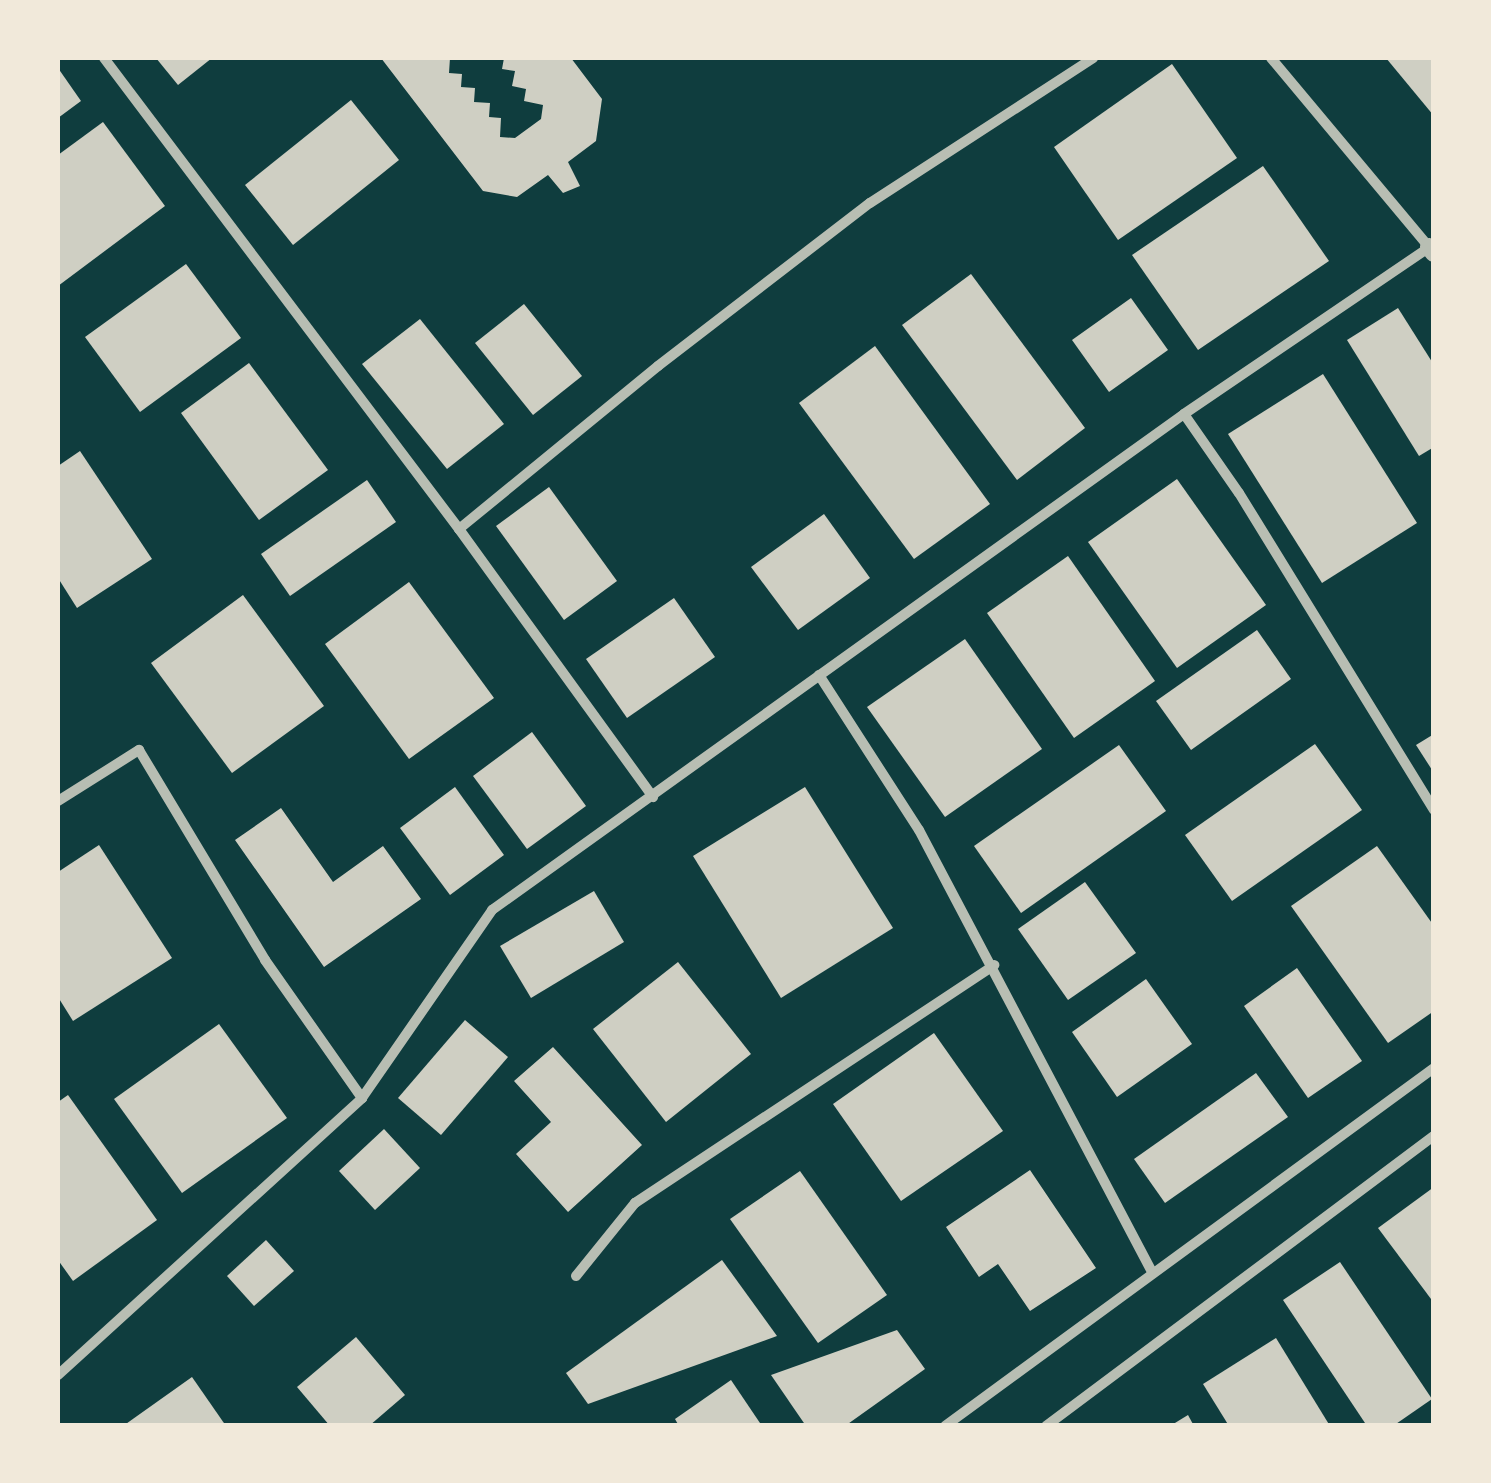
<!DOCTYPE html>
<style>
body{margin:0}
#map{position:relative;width:1491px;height:1483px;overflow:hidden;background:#0f3d3e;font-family:Jost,sans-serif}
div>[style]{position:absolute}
.building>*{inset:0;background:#cfcfc3}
.minor>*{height:10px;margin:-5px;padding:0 5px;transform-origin:5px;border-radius:5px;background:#b8beb3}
.tertiary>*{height:18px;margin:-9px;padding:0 9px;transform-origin:9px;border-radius:9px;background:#b8beb3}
span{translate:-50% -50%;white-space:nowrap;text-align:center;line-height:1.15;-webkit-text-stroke:8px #f1e9da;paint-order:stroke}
.frame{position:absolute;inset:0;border:60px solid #f1e9da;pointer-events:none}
</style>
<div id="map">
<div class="building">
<i style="clip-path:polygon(156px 58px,212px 58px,178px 85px)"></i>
<i style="clip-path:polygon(381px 58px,450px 58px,449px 73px,462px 74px,461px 87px,475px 88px,474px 102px,490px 103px,489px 117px,501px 118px,500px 137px,515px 138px,541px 119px,543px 105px,524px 101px,526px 89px,512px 86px,515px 71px,502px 69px,504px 58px,571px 58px,602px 99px,596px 141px,568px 162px,580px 186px,563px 193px,548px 175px,517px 197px,483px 191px)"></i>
<i style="clip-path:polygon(1386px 58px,1434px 58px,1434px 116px)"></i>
<i style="clip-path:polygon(1172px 64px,1237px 158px,1118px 240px,1054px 147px)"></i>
<i style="clip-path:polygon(58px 68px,81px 101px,58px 118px)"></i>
<i style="clip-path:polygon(351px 100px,399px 160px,293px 245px,245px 185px)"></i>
<i style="clip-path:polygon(103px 122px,165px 206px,58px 286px,58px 155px)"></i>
<i style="clip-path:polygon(1263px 166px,1329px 261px,1198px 350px,1132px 255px)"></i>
<i style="clip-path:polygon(186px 264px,241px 338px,140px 412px,85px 337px)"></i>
<i style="clip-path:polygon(971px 274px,1085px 428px,1017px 480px,902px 325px)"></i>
<i style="clip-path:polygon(1131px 298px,1168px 350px,1109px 392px,1072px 340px)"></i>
<i style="clip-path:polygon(524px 304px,582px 376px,533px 415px,475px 343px)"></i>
<i style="clip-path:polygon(1398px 308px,1434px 365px,1434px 447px,1419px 456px,1347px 340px)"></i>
<i style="clip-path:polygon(420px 319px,504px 424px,447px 469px,362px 364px)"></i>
<i style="clip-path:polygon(875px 346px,990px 504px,914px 559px,799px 403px)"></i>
<i style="clip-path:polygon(249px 363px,328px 470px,259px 520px,181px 413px)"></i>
<i style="clip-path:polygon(1323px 374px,1417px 523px,1322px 583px,1228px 434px)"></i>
<i style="clip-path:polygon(80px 451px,152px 559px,77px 608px,58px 578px,58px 466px)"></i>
<i style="clip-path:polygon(1177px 479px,1266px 605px,1177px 668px,1088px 542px)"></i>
<i style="clip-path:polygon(367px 480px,396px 522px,290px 596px,261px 554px)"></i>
<i style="clip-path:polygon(549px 487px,617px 581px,564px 620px,496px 526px)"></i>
<i style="clip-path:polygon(824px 514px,870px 578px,798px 630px,751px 567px)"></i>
<i style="clip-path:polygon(1068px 556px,1155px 681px,1074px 738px,987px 613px)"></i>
<i style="clip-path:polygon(409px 582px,494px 698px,409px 759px,325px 644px)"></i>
<i style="clip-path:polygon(243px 595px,324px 706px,232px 773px,151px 663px)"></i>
<i style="clip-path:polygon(674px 598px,715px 657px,627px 718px,586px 659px)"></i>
<i style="clip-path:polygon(1257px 630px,1291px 679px,1191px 750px,1156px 701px)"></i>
<i style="clip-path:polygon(965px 639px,1042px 749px,945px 817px,867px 707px)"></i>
<i style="clip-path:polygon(532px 732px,586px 806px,527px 849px,473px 776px)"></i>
<i style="clip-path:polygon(1434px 734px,1434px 773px,1416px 745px)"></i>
<i style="clip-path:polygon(1315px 744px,1362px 810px,1232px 901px,1185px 835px)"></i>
<i style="clip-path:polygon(1119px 745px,1166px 811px,1021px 913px,974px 846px)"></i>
<i style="clip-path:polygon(455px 787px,504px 855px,450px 895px,400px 828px)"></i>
<i style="clip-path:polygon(805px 787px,893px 928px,781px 998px,693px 856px)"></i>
<i style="clip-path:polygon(281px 808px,333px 882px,383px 846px,421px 899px,324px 967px,235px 840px)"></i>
<i style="clip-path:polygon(99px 845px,172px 958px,73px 1021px,58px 997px,58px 872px)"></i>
<i style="clip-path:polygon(1377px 846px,1434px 926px,1434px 1011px,1388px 1043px,1291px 906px)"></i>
<i style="clip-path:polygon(1085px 882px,1136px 953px,1068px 1000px,1018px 929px)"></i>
<i style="clip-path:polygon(594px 891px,624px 942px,531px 998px,500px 946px)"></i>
<i style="clip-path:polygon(678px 962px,751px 1054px,666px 1122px,593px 1029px)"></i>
<i style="clip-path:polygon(1297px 968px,1362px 1061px,1308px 1098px,1244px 1006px)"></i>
<i style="clip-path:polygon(1146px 979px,1192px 1044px,1117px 1097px,1072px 1032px)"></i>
<i style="clip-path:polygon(465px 1020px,508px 1057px,441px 1135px,398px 1098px)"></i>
<i style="clip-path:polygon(219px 1024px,287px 1118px,182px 1193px,114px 1099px)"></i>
<i style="clip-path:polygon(934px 1033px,1003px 1131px,901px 1201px,833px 1104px)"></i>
<i style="clip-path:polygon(553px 1047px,642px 1145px,568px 1212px,516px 1154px,551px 1122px,514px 1081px)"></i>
<i style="clip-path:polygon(1256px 1073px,1288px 1117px,1165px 1203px,1134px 1159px)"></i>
<i style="clip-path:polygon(68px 1095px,157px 1220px,73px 1281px,58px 1260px,58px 1102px)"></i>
<i style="clip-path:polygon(384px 1129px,420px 1168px,375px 1210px,339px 1171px)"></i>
<i style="clip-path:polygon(1030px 1170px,1096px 1268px,1030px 1311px,998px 1264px,979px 1277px,946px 1227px)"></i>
<i style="clip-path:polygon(800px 1171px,887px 1295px,818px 1343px,730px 1219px)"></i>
<i style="clip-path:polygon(1434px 1187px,1434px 1303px,1378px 1228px)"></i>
<i style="clip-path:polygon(266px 1240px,294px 1271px,254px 1306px,227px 1276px)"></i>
<i style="clip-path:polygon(722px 1260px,777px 1336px,588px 1404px,566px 1373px)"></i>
<i style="clip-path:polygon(1340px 1262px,1432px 1399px,1393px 1426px,1367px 1426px,1283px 1300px)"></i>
<i style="clip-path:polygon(897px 1330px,925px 1369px,845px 1426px,806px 1426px,771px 1375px)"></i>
<i style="clip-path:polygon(356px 1337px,405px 1395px,369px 1426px,330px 1426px,297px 1387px)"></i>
<i style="clip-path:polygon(1276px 1338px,1330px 1426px,1229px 1426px,1203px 1384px)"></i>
<i style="clip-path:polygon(192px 1377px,226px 1426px,123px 1426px)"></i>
<i style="clip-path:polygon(731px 1380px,762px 1426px,679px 1426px,675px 1419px)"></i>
<i style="clip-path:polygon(1188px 1415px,1194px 1426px,1170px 1426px)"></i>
</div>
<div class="minor">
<i style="left:104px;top:58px;width:590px;rotate:52.99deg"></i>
<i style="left:459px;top:529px;width:331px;rotate:54.1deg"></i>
<i style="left:1271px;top:58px;width:246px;rotate:50.1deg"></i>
<i style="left:1184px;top:414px;width:96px;rotate:55.2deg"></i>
<i style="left:1239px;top:493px;width:372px;rotate:58.4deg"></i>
<i style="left:459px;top:529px;width:257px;rotate:-39.3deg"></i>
<i style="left:658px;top:366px;width:267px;rotate:-37.6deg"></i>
<i style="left:870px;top:203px;width:266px;rotate:-33deg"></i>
<i style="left:819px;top:675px;width:184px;rotate:57.2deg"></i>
<i style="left:919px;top:830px;width:500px;rotate:62.2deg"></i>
<i style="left:58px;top:801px;width:96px;rotate:-32.2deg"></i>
<i style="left:139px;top:750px;width:245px;rotate:59deg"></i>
<i style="left:265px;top:960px;width:169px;rotate:54.9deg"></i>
<i style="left:576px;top:1276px;width:94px;rotate:-51.1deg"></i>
<i style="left:635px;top:1203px;width:431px;rotate:-33.5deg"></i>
<i style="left:58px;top:1375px;width:411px;rotate:-42.3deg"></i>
<i style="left:362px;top:1098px;width:229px;rotate:-55.3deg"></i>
<i style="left:492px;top:910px;width:851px;rotate:-35.63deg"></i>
<i style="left:1184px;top:414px;width:301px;rotate:-34.2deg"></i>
<i style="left:945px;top:1426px;width:606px;rotate:-36.21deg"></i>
<i style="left:1046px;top:1426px;width:484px;rotate:-36.8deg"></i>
</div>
<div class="tertiary">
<i style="left:1429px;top:247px;width:8px;rotate:50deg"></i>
</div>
<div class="frame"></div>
</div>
